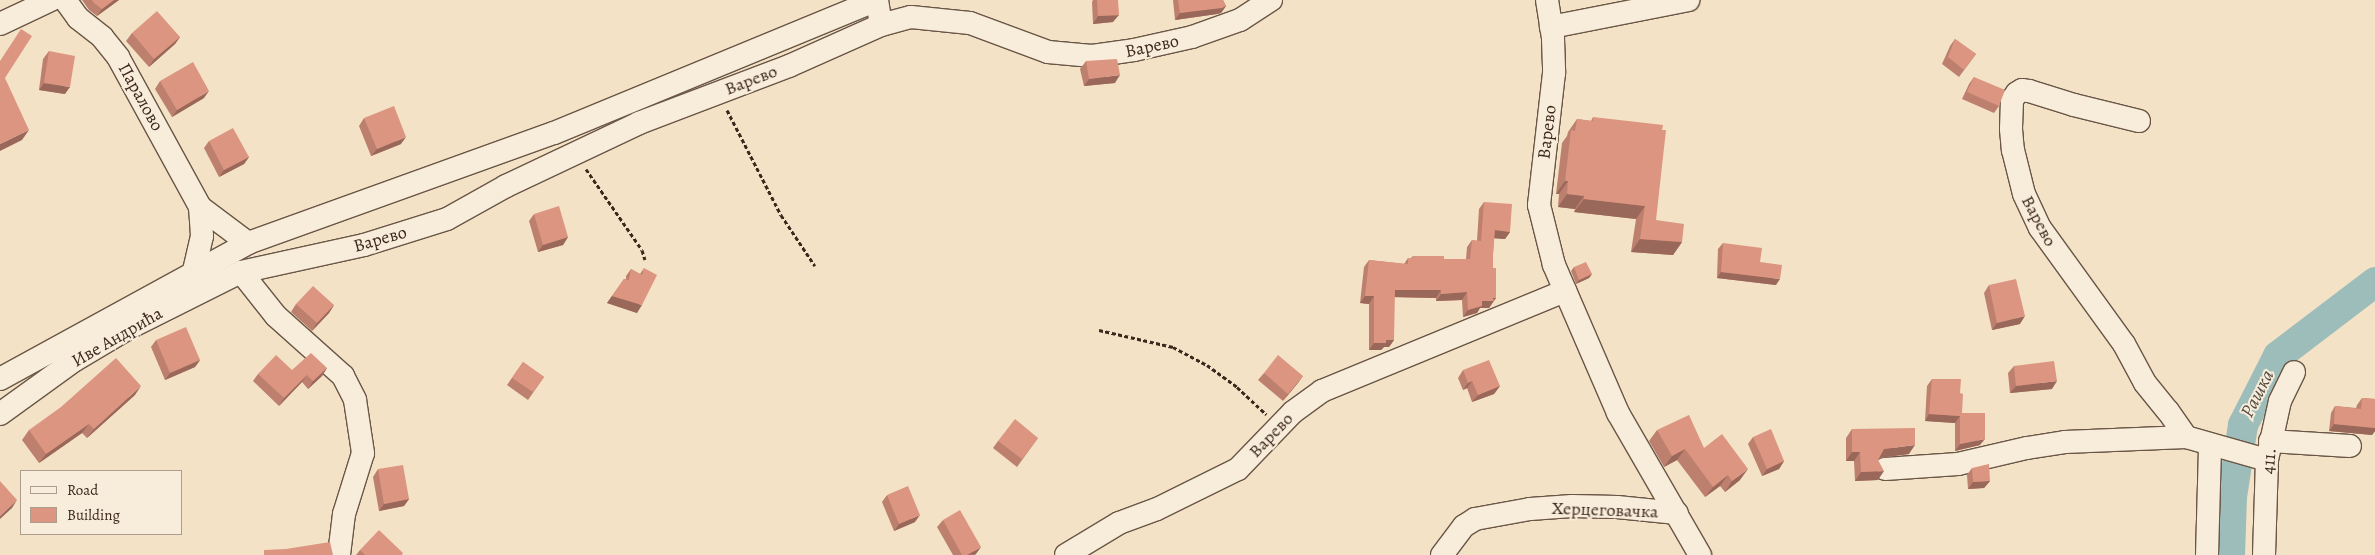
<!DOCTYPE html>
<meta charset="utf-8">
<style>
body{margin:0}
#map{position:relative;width:2375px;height:555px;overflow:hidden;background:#f4e2c6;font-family:Alegreya,serif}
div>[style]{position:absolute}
.river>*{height:30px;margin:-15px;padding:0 15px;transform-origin:15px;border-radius:15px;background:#9cbdb9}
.path>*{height:3px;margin-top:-1.5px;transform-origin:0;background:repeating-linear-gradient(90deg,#3b271c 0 4px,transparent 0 6.5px)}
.roads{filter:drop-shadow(1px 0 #695646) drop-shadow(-1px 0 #695646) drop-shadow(0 1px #695646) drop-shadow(0 -1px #695646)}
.minor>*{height:22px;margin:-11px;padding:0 11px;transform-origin:11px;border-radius:11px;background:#f8ecda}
.wall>*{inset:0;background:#bd806e}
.shaded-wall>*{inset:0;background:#9a685a}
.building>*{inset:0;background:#dc9580}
span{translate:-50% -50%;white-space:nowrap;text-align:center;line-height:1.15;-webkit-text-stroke:4px #f8ecda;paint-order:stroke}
.street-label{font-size:18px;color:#3b271c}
.water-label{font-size:19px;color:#534c43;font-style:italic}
.legend{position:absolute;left:20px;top:470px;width:162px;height:65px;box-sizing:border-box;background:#f8ecda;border:1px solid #ac9d8e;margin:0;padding:6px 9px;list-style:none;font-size:15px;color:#3b271c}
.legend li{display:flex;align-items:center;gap:10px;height:25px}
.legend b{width:25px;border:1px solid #ac9d8e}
</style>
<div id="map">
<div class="river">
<i style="left:2230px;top:555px;width:58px;rotate:-88deg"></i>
<i style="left:2232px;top:497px;width:73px;rotate:-81.3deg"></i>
<i style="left:2243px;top:425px;width:77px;rotate:-63.1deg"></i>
<i style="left:2278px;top:356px;width:122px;rotate:-37.3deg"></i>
</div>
<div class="path">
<i style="left:727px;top:110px;width:118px;rotate:62.8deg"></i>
<i style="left:781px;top:215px;width:61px;rotate:56.3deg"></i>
<i style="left:586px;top:169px;width:98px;rotate:55.3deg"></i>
<i style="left:642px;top:250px;width:10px;rotate:73deg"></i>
<i style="left:1099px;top:330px;width:76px;rotate:12.9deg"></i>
<i style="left:1173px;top:347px;width:38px;rotate:28deg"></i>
<i style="left:1207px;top:365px;width:37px;rotate:36deg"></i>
<i style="left:1237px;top:387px;width:40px;rotate:43deg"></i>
</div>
<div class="roads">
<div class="minor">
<i style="left:65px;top:0;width:22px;rotate:54deg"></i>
<i style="left:78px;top:18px;width:31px;rotate:38deg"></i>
<i style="left:102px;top:37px;width:26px;rotate:51deg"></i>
<i style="left:118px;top:57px;width:171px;rotate:61.3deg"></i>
<i style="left:200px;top:207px;width:29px;rotate:86deg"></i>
<i style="left:202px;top:236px;width:36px;rotate:103deg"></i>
<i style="left:1547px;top:0;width:39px;rotate:81deg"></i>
<i style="left:1553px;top:39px;width:34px;rotate:88deg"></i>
<i style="left:1554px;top:73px;width:133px;rotate:96.5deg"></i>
<i style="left:1539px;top:205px;width:62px;rotate:76deg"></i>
<i style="left:1554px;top:265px;width:161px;rotate:66.6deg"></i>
<i style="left:1618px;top:413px;width:164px;rotate:60deg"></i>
<i style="left:0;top:24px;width:56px;rotate:-25.2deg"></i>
<i style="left:1551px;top:27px;width:140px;rotate:-11.1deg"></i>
<i style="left:2139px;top:121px;width:67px;rotate:-166.2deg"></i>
<i style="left:2074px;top:105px;width:47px;rotate:-162.7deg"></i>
<i style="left:2029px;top:91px;width:7px;rotate:-172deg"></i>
<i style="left:2022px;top:90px;width:6px;rotate:149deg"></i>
<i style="left:2017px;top:93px;width:9px;rotate:126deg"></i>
<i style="left:2012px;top:100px;width:29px;rotate:92deg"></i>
<i style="left:2011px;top:129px;width:21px;rotate:85deg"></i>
<i style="left:2013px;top:150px;width:45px;rotate:76deg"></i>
<i style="left:2024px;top:194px;width:38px;rotate:65deg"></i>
<i style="left:2040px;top:228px;width:143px;rotate:54.1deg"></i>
<i style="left:2124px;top:344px;width:44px;rotate:61.7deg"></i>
<i style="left:2145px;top:383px;width:36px;rotate:51deg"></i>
<i style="left:2168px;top:411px;width:32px;rotate:55deg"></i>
<i style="left:2186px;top:437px;width:84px;rotate:15.9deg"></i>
<i style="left:200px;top:207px;width:60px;rotate:36.9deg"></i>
<i style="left:241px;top:272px;width:56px;rotate:51.5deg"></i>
<i style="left:276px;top:316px;width:90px;rotate:41.8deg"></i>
<i style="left:343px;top:376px;width:27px;rotate:63deg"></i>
<i style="left:355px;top:400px;width:54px;rotate:81.4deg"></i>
<i style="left:363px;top:453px;width:64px;rotate:107.3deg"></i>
<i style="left:344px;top:514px;width:41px;rotate:97deg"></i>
<i style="left:0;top:379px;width:283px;rotate:-28.7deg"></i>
<i style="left:248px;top:243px;width:325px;rotate:-19.8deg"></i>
<i style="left:554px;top:133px;width:349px;rotate:-22.4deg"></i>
<i style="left:877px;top:0;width:25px;rotate:81deg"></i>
<i style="left:0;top:414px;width:92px;rotate:-35.8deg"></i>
<i style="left:75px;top:360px;width:63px;rotate:-30.7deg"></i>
<i style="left:129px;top:328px;width:125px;rotate:-26.6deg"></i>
<i style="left:241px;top:272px;width:126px;rotate:-12.4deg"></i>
<i style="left:364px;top:245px;width:87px;rotate:-17.4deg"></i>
<i style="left:447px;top:219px;width:68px;rotate:-29.2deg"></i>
<i style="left:506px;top:186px;width:147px;rotate:-25.3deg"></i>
<i style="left:639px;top:123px;width:160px;rotate:-20.8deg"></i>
<i style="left:789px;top:66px;width:101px;rotate:-24deg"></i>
<i style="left:881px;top:25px;width:31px;rotate:-15deg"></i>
<i style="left:911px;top:17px;width:59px;rotate:5.8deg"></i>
<i style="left:970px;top:23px;width:83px;rotate:20.4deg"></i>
<i style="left:1048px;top:52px;width:44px;rotate:5.2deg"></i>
<i style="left:1092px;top:56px;width:42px;rotate:-8.1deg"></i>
<i style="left:1134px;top:50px;width:59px;rotate:-12.6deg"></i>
<i style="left:1192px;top:37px;width:51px;rotate:-19.5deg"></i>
<i style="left:1240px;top:20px;width:37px;rotate:-33deg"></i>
<i style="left:2270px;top:441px;width:80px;rotate:3.6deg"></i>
<i style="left:1885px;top:469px;width:73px;rotate:-3.9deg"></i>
<i style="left:1958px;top:464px;width:71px;rotate:-13.1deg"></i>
<i style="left:2027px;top:448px;width:38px;rotate:-9deg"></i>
<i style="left:2065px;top:442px;width:121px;rotate:-2.4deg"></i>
<i style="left:1066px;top:555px;width:62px;rotate:-31.1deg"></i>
<i style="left:1119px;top:523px;width:40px;rotate:-20.2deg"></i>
<i style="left:1157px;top:509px;width:90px;rotate:-26.3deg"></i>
<i style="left:1238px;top:469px;width:79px;rotate:-46deg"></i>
<i style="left:1293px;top:412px;width:36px;rotate:-36deg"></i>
<i style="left:1322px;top:391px;width:263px;rotate:-22.4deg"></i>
<i style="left:1442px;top:555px;width:36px;rotate:-53deg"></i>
<i style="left:1464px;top:526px;width:13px;rotate:-32deg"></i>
<i style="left:1475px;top:519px;width:56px;rotate:-10.3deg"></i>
<i style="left:1530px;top:509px;width:42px;rotate:-4.1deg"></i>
<i style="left:1572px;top:506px;width:45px;rotate:1.3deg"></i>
<i style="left:1617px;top:507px;width:60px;rotate:5.7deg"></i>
<i style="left:2207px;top:555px;width:110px;rotate:-88.4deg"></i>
<i style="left:2264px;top:555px;width:95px;rotate:-88.2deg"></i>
<i style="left:2267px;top:460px;width:60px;rotate:-77.6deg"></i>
<i style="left:2280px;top:401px;width:32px;rotate:-64deg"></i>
</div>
</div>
<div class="wall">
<i style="clip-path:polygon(82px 0,119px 0,97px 16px,89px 10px)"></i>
<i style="clip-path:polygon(1093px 0,1118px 0,1113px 22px,1093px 24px,1092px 2px)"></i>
<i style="clip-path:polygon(1173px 0,1223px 0,1226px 6px,1221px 13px,1217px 14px,1175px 20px)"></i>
<i style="clip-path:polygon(132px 33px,180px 37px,175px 44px,149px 67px,126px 41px)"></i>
<i style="clip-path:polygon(1955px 39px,1976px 54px,1959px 77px,1942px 64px,1950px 46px)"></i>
<i style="clip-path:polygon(49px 51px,65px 94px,39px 90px,43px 59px)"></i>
<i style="clip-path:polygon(1086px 61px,1115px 83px,1084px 86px,1080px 69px)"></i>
<i style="clip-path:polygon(1974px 77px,1999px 106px,1994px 113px,1962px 99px,1969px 84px)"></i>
<i style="clip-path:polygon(160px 81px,204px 98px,172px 117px,155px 89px)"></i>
<i style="clip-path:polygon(1593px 117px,1656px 220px,1682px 242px,1673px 255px,1631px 252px,1636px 219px,1574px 212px,1575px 209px,1558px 207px,1559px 194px,1556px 194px,1562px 143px,1567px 136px,1568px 132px,1577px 119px,1591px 121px)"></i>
<i style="clip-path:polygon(364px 118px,401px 144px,371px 156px,359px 126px)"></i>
<i style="clip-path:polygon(209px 141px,249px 157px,244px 164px,219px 177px,204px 148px)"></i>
<i style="clip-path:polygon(1484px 202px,1510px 232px,1505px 239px,1494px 238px,1493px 254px,1493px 268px,1496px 298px,1491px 305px,1489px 308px,1480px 308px,1477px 313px,1463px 317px,1462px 300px,1436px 301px,1436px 298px,1394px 297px,1394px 340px,1389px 347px,1384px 347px,1381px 350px,1369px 350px,1369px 304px,1360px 303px,1364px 267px,1369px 260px,1404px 264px,1408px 258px,1411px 258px,1413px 256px,1444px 259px,1466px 259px,1467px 247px,1472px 240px,1477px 241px,1479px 209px)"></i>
<i style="clip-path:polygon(534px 214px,568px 237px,563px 245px,538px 252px,529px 221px)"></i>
<i style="clip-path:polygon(1723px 243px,1760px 262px,1776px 285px,1717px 278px,1718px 249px)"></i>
<i style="clip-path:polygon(1574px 267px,1592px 274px,1589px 278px,1576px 284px,1571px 271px)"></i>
<i style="clip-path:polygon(644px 268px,637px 313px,607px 303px,624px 279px,626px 279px,626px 276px,631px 269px,640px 274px)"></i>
<i style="clip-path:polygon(1989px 285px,2020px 324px,1992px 330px,1984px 293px)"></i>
<i style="clip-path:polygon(296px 304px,334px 305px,329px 313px,312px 331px,291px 312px)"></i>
<i style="clip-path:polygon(156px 340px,200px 360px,195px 367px,165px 380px,151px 347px)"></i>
<i style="clip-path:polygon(523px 362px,544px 377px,528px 400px,507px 385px)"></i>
<i style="clip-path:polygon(2014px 366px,2052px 389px,2010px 393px,2008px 373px)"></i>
<i style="clip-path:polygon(327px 368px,322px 376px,308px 389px,302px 382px,279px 406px,253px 381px,258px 374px,292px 370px)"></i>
<i style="clip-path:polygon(1463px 370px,1500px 386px,1494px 394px,1472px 402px,1467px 388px,1463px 390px,1458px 378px)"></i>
<i style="clip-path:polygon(1264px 373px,1303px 376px,1283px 401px,1258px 380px)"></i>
<i style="clip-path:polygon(1932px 379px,1960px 393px,1962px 413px,1980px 445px,1955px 451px,1955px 423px,1925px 421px,1927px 386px)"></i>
<i style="clip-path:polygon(135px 395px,87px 438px,82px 433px,39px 463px,22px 440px,29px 430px)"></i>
<i style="clip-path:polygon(2362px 398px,2375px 399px,2375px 431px,2372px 435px,2329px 431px,2331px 413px,2335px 406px,2356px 408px,2357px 405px)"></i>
<i style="clip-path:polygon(1852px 429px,1909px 454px,1880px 458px,1878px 460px,1878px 480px,1855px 481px,1854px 461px,1846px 461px,1846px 438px)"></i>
<i style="clip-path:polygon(1657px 430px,1704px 448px,1740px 480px,1725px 492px,1720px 486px,1705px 497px,1677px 460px,1664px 467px,1649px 441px)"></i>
<i style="clip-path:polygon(1753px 437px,1784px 461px,1779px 469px,1762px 476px,1748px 444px)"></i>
<i style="clip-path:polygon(1038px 438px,1017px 467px,993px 448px,998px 441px)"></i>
<i style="clip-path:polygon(1972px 468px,1990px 481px,1984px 488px,1968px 489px,1967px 475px)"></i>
<i style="clip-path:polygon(378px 469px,409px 499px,404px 506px,379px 511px,373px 477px)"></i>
<i style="clip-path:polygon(887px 495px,915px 522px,894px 531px,882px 502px)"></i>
<i style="clip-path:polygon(943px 520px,976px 554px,975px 555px,953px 555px,937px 527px)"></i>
<i style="clip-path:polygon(360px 550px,402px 555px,356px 555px)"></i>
</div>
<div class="shaded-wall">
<i style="clip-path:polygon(114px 0,119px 0,97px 16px,102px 9px)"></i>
<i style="clip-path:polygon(1226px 6px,1221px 13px,1217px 14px,1175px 20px,1180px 13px)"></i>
<i style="clip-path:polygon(1119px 15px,1113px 22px,1093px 24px,1098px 16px)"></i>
<i style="clip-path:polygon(180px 37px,175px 44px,149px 67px,154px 59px)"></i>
<i style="clip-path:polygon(1120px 75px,1115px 83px,1084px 86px,1089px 79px)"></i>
<i style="clip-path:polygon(44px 83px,70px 87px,65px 94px,39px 90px)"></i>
<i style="clip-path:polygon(209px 91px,204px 98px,172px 117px,177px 110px)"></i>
<i style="clip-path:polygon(29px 130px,22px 140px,0 151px,0 144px)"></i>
<i style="clip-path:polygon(406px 137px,401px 144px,371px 156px,377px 149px)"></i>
<i style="clip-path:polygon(249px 157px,244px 164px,219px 177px,224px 170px)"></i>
<i style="clip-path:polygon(1565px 181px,1568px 181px,1559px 194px,1556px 194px)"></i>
<i style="clip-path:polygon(1567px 194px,1584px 196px,1575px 209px,1558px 207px)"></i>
<i style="clip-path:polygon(1584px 199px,1645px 206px,1636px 219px,1574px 212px)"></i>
<i style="clip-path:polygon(1495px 230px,1510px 232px,1505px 239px,1490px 238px)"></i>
<i style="clip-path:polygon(568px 237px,563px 245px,538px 252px,543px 245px)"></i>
<i style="clip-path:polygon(1640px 239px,1682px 242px,1673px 255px,1631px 252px)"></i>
<i style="clip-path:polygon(1721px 272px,1780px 279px,1776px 285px,1717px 278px)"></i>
<i style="clip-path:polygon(1592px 274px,1589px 278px,1576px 284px,1579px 280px)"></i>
<i style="clip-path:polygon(1395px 290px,1441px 290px,1436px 298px,1389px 297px)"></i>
<i style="clip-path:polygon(1467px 292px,1462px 300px,1436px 301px,1441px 294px)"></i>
<i style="clip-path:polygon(612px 296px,642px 305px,637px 313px,607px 303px)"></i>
<i style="clip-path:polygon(1365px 296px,1374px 296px,1369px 304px,1360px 303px)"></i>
<i style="clip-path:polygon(1493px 298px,1496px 298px,1489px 308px,1480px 308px,1477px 313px,1463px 317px,1468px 310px,1482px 301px)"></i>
<i style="clip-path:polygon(334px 305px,329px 313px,312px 331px,317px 323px)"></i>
<i style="clip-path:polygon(2025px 316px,2020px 324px,1992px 330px,1997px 323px)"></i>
<i style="clip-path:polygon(1386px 340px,1394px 340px,1389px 347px,1384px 347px,1381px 350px,1369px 350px,1374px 343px)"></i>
<i style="clip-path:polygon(200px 360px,195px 367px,165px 380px,170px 373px)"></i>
<i style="clip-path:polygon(327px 368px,322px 376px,308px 389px,313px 381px)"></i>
<i style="clip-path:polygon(307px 375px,302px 382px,279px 406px,284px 398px)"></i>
<i style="clip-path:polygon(1303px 376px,1298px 383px,1283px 401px,1288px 394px)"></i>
<i style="clip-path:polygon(1472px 381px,1467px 388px,1463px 390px,1468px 383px)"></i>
<i style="clip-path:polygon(2057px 381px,2052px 389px,2010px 393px,2016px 386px)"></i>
<i style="clip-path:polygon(141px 386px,135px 395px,87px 438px,94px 429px)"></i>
<i style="clip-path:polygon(1500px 386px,1494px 394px,1472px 402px,1478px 395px)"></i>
<i style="clip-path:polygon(1929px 414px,1960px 416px,1955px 423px,1925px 421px)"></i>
<i style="clip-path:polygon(89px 424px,82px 433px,39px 463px,46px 454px)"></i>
<i style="clip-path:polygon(2334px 424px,2375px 428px,2375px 431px,2372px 435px,2329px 431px)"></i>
<i style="clip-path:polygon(1985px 439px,1980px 445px,1955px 451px,1960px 444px)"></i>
<i style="clip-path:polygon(1915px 445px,1909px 454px,1878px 458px,1884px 449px)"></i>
<i style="clip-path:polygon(1685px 449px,1677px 460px,1664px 467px,1672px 456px)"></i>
<i style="clip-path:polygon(1852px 452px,1860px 452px,1854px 461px,1846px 461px)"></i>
<i style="clip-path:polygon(1784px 461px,1779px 469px,1762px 476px,1767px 469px)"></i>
<i style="clip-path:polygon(1748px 469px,1740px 480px,1725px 492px,1732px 481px)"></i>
<i style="clip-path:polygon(1884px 471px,1878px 480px,1855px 481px,1861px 472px)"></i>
<i style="clip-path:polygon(1728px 475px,1720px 486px,1705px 497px,1713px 487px)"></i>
<i style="clip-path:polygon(1990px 481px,1984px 488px,1968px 489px,1973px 482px)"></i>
<i style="clip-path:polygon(409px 499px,404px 506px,379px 511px,384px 504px)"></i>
<i style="clip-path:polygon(17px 500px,12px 508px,0 519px,0 516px)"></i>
<i style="clip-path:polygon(920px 515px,915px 522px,894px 531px,899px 524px)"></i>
<i style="clip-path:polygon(981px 547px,976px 554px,967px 555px)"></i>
</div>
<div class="building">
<i style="clip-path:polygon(92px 0,114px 0,102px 9px,94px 3px)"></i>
<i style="clip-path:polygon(1097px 0,1118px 0,1119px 15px,1098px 16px)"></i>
<i style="clip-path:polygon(1178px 0,1223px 0,1226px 6px,1222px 8px,1180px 13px)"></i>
<i style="clip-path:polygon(157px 11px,180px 37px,154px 59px,132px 33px)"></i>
<i style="clip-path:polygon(21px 29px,32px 36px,5px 78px,29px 130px,0 144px,0 61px)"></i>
<i style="clip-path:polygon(1955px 39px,1976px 54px,1964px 70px,1948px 57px)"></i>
<i style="clip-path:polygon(49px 51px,75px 56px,70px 87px,44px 83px)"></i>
<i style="clip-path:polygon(1117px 59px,1120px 75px,1089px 79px,1086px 61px)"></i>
<i style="clip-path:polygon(193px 62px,209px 91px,177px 110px,160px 81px)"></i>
<i style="clip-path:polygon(1974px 77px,2005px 90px,1999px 106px,1967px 92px)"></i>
<i style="clip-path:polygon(394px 106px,406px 137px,377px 149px,364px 118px)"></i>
<i style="clip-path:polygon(1593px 117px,1663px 125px,1662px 130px,1666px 130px,1656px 220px,1684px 224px,1682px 242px,1640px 239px,1645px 206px,1584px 199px,1584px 196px,1567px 194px,1568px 181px,1565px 181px,1571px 130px,1575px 131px,1577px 119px,1593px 121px)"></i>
<i style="clip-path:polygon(233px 128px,249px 157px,224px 170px,209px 141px)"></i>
<i style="clip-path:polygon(1484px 202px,1512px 204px,1510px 232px,1495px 230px,1493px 254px,1493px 268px,1496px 268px,1496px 298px,1493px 298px,1494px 301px,1482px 301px,1482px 306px,1468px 310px,1467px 292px,1441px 294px,1441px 290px,1395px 290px,1394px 340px,1386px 340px,1386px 343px,1374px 343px,1374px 296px,1365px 296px,1369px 260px,1408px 264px,1408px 258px,1413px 258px,1413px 256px,1444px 256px,1444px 259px,1470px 259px,1472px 240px,1481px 241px)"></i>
<i style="clip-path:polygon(559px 206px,568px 237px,543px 245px,534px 214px)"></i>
<i style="clip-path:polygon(1723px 243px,1762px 248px,1760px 262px,1782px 265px,1780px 279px,1721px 272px)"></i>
<i style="clip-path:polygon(1586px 262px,1592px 274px,1579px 280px,1574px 267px)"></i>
<i style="clip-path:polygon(644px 268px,657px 275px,642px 305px,612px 296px,624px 279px,629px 280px,631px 269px,642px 275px)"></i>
<i style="clip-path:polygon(2016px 279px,2025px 316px,1997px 323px,1989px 285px)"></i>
<i style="clip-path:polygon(313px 286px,334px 305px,317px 323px,296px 304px)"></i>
<i style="clip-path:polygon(186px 327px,200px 360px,170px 373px,156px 340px)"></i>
<i style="clip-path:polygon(311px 353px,327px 368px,313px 381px,307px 375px,284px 398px,258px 374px,276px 355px,292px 370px)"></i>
<i style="clip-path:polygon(1278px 355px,1303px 376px,1288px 394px,1264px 373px)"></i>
<i style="clip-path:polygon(116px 358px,141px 386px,94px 429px,89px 424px,46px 454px,29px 430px,61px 407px)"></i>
<i style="clip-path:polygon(1489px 360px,1500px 386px,1478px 395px,1472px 381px,1468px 383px,1463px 370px)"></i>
<i style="clip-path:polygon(2054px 361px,2057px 381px,2016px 386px,2014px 366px)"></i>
<i style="clip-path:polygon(523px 362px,544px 377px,533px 392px,512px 378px)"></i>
<i style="clip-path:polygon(1932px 379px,1961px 379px,1960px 393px,1963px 394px,1962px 413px,1985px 413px,1985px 439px,1960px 444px,1960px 416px,1929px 414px)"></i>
<i style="clip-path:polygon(2362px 398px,2375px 399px,2375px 428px,2334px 424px,2335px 406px,2361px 409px)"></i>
<i style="clip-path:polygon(1689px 415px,1704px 448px,1722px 434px,1748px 469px,1732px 481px,1728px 475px,1713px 487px,1685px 449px,1672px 456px,1657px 430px)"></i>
<i style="clip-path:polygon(1015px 419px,1038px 438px,1022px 459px,998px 441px)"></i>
<i style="clip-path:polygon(1915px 428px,1915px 445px,1884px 449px,1878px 460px,1884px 471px,1861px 472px,1860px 452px,1852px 452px,1852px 429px)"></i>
<i style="clip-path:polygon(1771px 429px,1784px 461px,1767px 469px,1753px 437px)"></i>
<i style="clip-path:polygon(1989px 464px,1990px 481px,1973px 482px,1972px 468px)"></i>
<i style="clip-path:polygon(403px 465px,409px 499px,384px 504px,378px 469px)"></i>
<i style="clip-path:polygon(0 481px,17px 500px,0 516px)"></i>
<i style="clip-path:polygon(908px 486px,920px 515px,899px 524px,887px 495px)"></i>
<i style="clip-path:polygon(960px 510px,981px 547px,967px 555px,962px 555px,943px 520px)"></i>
<i style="clip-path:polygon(379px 530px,403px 553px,402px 555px,365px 555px,360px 550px)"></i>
<i style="clip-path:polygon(330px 542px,333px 555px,264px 555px,264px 550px,286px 549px)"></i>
</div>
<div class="street-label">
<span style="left:1152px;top:46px;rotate:-12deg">Варево</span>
<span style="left:751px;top:80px;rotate:-21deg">Варево</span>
<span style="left:141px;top:97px;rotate:61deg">Паралово</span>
<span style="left:1547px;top:132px;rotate:-83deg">Варево</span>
<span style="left:2039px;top:221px;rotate:62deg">Варево</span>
<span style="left:380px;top:239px;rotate:-16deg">Варево</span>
<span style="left:117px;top:337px;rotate:-30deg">Иве Андрића</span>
<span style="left:1271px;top:435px;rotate:-46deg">Варево</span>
<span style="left:2269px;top:461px;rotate:-85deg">411.</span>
<span style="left:1605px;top:510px;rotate:2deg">Херцеговачка</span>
</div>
<div class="water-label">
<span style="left:2258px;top:394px;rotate:-63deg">Рашка</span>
</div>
<ul class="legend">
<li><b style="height:6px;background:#f8ecda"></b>Road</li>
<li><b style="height:14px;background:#dc9580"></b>Building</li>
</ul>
</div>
